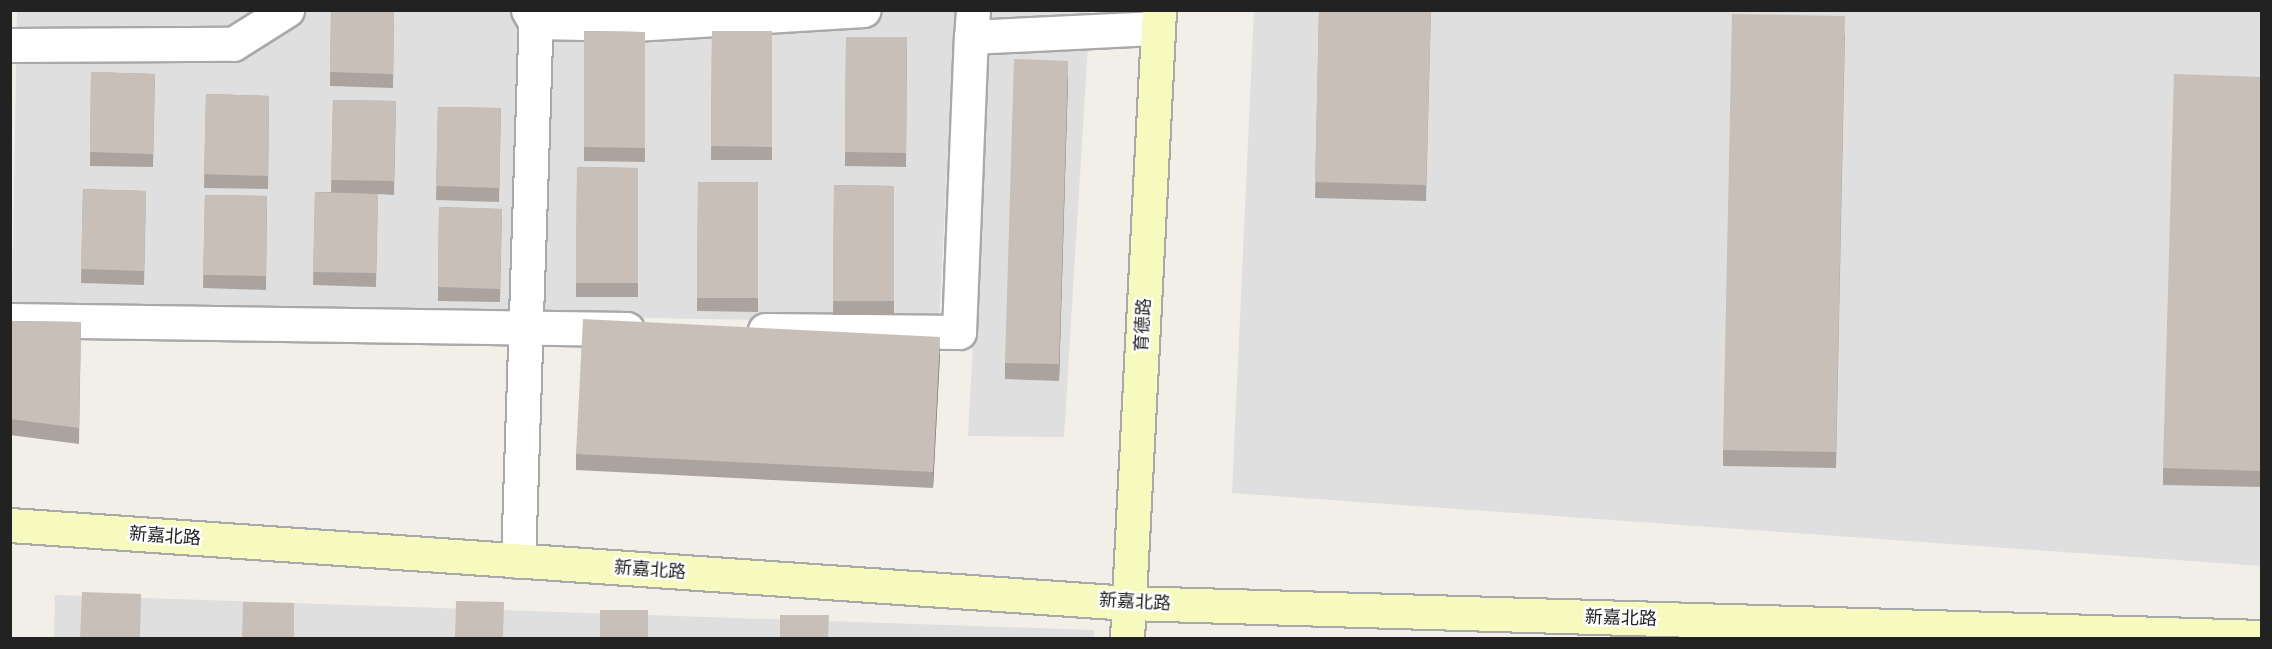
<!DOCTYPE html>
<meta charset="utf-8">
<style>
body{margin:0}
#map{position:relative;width:2272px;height:649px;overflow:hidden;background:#f2efe9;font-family:"Fira Sans","Noto Sans SC",sans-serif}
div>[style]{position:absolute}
.residential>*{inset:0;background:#e0dfdf}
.roads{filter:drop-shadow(2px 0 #a9a9a9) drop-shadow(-2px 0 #a9a9a9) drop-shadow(0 2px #a9a9a9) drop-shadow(0 -2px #a9a9a9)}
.street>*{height:33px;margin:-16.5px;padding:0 16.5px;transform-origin:16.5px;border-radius:16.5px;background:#fff}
.secondary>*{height:33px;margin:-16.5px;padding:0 16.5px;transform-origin:16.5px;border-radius:16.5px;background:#f7fabf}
.wall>*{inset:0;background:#aba49e}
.shaded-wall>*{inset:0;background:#8b8681}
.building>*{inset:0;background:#c7bfb8}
span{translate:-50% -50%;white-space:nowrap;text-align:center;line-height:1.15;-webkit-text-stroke:4.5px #fff;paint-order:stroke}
.street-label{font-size:18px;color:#222}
.frame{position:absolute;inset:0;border:12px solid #222;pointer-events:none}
</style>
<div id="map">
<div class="residential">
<i style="clip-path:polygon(17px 11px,955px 11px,939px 323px,12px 307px)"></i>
<i style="clip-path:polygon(991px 11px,1090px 11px,1064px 437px,968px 436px)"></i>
<i style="clip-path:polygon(1254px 11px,2261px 11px,2261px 566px,1232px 493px)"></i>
<i style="clip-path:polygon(55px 595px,1094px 630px,1094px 638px,54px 638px)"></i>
</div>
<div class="roads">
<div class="street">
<i style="left:528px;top:10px;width:14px;rotate:60deg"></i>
<i style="left:535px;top:22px;width:99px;rotate:1.2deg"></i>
<i style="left:634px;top:24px;width:230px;rotate:-3.5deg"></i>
<i style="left:973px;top:10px;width:27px;rotate:94deg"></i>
<i style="left:971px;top:37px;width:187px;rotate:-2.8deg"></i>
<i style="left:10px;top:45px;width:223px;rotate:-0.3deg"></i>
<i style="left:233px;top:44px;width:64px;rotate:-32.2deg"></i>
<i style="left:10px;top:320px;width:617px;rotate:0.84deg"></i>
<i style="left:765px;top:330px;width:194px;rotate:0.6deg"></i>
<i style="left:959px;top:332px;width:295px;rotate:-87.7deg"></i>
<i style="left:518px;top:561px;width:551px;rotate:-88.13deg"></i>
</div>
<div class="secondary">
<i style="left:10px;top:525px;width:1122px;rotate:3.99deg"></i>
<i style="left:1129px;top:603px;width:1134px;rotate:1.72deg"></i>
<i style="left:1127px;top:638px;width:629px;rotate:-87.08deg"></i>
</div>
</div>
<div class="wall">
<i style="clip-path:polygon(331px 10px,394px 10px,393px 88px,330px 86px)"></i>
<i style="clip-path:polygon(1319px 10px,1431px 10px,1426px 201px,1315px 198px)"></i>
<i style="clip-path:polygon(584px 31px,645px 32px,645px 162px,584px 161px)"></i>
<i style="clip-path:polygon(712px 31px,772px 31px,772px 160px,711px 160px)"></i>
<i style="clip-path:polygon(1845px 32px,1836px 468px,1723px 466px,1723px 450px)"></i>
<i style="clip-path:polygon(846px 37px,907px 37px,906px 167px,845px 166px)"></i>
<i style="clip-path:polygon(91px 72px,155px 74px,153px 167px,90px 166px)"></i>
<i style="clip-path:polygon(1068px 77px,1059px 381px,1005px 379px,1005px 363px)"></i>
<i style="clip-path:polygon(2262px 77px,2262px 487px,2163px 485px,2163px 468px)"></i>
<i style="clip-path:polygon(206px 94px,269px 96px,268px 189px,204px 188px)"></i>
<i style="clip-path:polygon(333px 100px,396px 101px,394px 195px,378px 194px,376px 287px,313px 285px,315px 192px,331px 192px)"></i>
<i style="clip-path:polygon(438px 107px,501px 108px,499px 202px,436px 200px)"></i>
<i style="clip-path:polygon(577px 167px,638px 168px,638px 297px,576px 297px)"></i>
<i style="clip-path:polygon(698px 182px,758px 182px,758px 312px,697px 311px)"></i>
<i style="clip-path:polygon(834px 185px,894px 186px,894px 315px,833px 315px)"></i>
<i style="clip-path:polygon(83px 189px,146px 191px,144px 285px,81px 283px)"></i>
<i style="clip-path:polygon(205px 195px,267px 196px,266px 290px,203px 288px)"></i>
<i style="clip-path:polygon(439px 207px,502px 209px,500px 302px,438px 301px)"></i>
<i style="clip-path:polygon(10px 321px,81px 322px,79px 444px,10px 435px)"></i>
<i style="clip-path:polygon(940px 354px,933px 488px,576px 470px,576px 454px)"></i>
</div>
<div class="shaded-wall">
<i style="clip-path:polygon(1068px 61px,1068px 77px,1059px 381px,1059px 364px)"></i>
<i style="clip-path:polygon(940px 337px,940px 354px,933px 488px,933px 472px)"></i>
</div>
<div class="building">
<i style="clip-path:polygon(331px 10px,394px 10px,393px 74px,330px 72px)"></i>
<i style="clip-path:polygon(1319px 10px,1431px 10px,1426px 185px,1315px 182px)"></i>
<i style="clip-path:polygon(1732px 14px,1845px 16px,1836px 452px,1723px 450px)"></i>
<i style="clip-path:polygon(584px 31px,645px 32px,645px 148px,584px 147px)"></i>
<i style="clip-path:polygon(712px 31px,772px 31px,772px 147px,711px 146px)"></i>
<i style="clip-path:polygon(846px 37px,907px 37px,906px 153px,845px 152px)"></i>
<i style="clip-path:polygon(1014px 59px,1068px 61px,1059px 364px,1005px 363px)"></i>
<i style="clip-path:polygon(91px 72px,155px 74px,153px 154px,90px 152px)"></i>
<i style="clip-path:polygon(2174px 74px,2262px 77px,2262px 471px,2163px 468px)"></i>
<i style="clip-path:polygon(206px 94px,269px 96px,268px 176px,204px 174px)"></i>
<i style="clip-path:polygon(333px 100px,396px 101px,394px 181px,331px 180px)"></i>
<i style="clip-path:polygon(438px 107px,501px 108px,499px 188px,436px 186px)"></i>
<i style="clip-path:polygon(577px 167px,638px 168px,638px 283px,576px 283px)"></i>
<i style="clip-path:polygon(698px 182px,758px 182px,758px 298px,697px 298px)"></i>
<i style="clip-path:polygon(834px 185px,894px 186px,894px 301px,833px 301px)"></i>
<i style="clip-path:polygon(83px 189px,146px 191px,144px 271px,81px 269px)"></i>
<i style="clip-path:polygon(315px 192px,378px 194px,376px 273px,313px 272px)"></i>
<i style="clip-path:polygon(205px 195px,267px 196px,266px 276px,203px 275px)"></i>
<i style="clip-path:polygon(439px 207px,502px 209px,500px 289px,438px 287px)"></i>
<i style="clip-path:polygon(583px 319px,940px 337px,933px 472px,576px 454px)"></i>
<i style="clip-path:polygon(10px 321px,81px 322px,79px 428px,10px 419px)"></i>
<i style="clip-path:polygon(82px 592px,141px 594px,140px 639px,80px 639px)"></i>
<i style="clip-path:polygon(456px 601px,504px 602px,503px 639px,455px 639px)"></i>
<i style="clip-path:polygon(243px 602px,294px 603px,294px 639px,242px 639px)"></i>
<i style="clip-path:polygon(600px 610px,648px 610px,648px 639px,600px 639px)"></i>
<i style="clip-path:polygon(780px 615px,829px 615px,828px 639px,780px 639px)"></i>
</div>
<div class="street-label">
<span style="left:1143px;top:325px;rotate:-87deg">育德路</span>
<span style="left:165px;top:536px;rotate:4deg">新嘉北路</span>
<span style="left:650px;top:570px;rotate:4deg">新嘉北路</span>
<span style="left:1135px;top:602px;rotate:3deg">新嘉北路</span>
<span style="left:1621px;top:618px;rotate:2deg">新嘉北路</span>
</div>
<div class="frame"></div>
</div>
